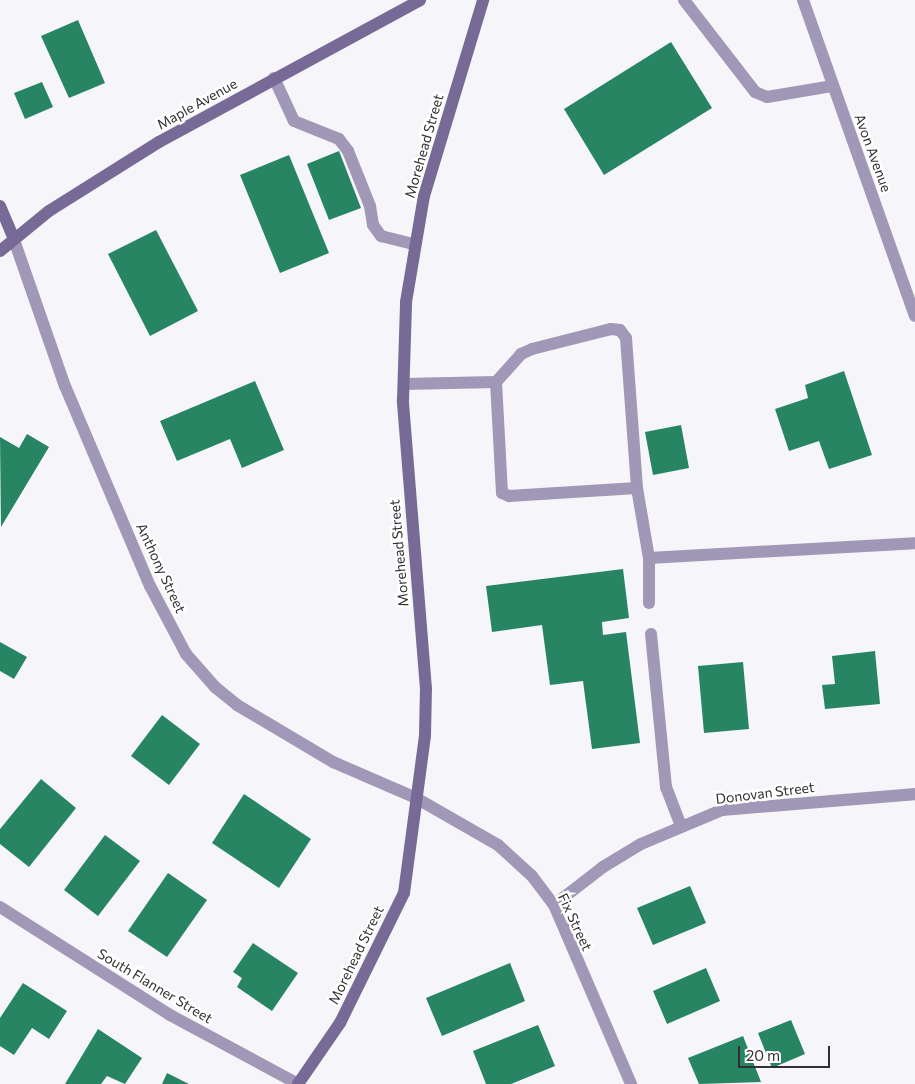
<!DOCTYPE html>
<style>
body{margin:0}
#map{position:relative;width:915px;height:1084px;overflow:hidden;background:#f6f5f9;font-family:Commissioner,sans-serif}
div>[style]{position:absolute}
.building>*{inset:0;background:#288563}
.lane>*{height:12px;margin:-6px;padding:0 6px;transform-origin:6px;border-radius:6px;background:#a098b6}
.street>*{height:12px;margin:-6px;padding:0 6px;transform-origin:6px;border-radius:6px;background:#a098b6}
.secondary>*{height:12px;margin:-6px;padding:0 6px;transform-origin:6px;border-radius:6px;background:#786a96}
span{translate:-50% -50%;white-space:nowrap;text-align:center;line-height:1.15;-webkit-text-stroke:5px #fff;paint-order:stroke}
.street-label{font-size:14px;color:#303031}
.scale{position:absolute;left:738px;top:1046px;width:92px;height:22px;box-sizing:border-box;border:2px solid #303031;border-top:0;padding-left:6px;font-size:15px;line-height:18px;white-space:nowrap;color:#303031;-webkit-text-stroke:4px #fff;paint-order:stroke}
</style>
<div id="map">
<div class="building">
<i style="clip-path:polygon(78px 20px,105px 83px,69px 98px,41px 36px)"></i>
<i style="clip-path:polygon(671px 42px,712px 108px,604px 175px,564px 109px)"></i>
<i style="clip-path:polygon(42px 82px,53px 107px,25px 119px,14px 93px)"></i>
<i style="clip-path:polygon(339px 151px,361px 208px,329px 220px,307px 164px)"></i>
<i style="clip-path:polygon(289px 155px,329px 253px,280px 273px,240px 175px)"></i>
<i style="clip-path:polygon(156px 230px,198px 311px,150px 336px,108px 254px)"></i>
<i style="clip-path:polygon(844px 371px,872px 455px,829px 469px,819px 441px,789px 451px,775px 409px,808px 398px,805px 385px)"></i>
<i style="clip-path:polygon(255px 381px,284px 450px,242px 468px,230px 439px,177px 461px,160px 421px)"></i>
<i style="clip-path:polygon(681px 425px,689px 468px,653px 475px,645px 432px)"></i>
<i style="clip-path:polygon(27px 434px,49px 447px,1px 527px,0 437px,19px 448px)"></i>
<i style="clip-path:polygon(623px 569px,629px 618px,602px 622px,603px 635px,626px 632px,640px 743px,592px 749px,583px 681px,550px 685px,542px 625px,492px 632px,486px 586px)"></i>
<i style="clip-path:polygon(0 642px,27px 657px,14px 679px,0 671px)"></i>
<i style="clip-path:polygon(875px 651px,880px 704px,825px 709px,822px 685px,835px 684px,832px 656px)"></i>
<i style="clip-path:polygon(743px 662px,749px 729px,704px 733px,698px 666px)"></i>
<i style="clip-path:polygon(162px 715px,200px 744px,169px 785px,131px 756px)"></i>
<i style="clip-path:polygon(41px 779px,76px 808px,29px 867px,0 844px,0 829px)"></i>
<i style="clip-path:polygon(244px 794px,311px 839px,279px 888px,212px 843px)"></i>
<i style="clip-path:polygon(105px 835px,140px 861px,98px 916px,64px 890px)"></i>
<i style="clip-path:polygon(168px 873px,207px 900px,167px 957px,128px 931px)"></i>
<i style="clip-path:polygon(690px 886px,706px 923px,653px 945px,637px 908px)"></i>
<i style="clip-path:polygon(253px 943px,298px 973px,272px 1011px,237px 987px,242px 978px,233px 972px)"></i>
<i style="clip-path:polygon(510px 963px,525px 1001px,442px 1036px,426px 998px)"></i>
<i style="clip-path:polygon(706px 968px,720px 1001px,667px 1024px,653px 991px)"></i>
<i style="clip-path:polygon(23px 983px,67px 1011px,49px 1039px,32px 1028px,14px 1055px,0 1046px,0 1018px)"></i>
<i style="clip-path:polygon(791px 1020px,805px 1054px,772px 1068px,758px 1033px)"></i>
<i style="clip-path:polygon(538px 1025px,555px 1066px,511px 1084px,486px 1084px,473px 1051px)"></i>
<i style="clip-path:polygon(98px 1029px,142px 1058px,125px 1084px,107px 1076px,101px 1084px,65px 1084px)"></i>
<i style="clip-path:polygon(743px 1036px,761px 1082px,699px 1084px,688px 1058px)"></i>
<i style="clip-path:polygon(167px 1073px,189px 1084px,162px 1084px)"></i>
</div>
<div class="lane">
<i style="left:684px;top:0;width:116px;rotate:52.3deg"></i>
<i style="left:755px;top:92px;width:13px;rotate:23deg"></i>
<i style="left:767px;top:97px;width:67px;rotate:-9.5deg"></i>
<i style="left:274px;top:78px;width:47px;rotate:65.1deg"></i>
<i style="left:294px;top:121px;width:48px;rotate:21.8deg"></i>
<i style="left:339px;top:139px;width:15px;rotate:53deg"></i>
<i style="left:348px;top:151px;width:59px;rotate:68.2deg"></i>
<i style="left:370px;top:206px;width:19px;rotate:81deg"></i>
<i style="left:373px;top:225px;width:14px;rotate:54deg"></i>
<i style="left:381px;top:236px;width:34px;rotate:14deg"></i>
<i style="left:496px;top:382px;width:38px;rotate:-48deg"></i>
<i style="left:521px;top:354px;width:12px;rotate:-24deg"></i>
<i style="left:532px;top:349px;width:81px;rotate:-14.2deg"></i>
<i style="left:611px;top:329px;width:9px;rotate:6deg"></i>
<i style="left:620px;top:330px;width:10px;rotate:53deg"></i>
<i style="left:626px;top:338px;width:150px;rotate:85.8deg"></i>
<i style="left:404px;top:384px;width:92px;rotate:-1.2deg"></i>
<i style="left:496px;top:382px;width:111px;rotate:86.9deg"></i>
<i style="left:502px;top:493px;width:8px;rotate:23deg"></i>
<i style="left:509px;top:496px;width:128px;rotate:-3.6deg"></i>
<i style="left:637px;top:488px;width:71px;rotate:80.3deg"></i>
<i style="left:649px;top:603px;width:45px;rotate:-90deg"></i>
<i style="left:649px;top:558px;width:266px;rotate:-3.2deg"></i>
<i style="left:651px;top:634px;width:154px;rotate:84.4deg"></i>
<i style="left:666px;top:787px;width:42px;rotate:69deg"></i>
</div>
<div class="street">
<i style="left:803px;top:0;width:335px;rotate:70.5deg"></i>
<i style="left:13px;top:237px;width:158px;rotate:70.8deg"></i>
<i style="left:65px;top:386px;width:217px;rotate:67deg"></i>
<i style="left:150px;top:586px;width:77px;rotate:62.1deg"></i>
<i style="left:186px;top:654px;width:44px;rotate:48.7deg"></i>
<i style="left:215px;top:687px;width:28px;rotate:39deg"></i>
<i style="left:237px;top:705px;width:112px;rotate:30.7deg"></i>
<i style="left:333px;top:762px;width:90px;rotate:23.4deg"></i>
<i style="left:416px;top:798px;width:95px;rotate:29.8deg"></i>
<i style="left:498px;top:845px;width:46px;rotate:42.4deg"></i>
<i style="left:532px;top:876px;width:36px;rotate:53deg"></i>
<i style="left:554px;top:905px;width:195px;rotate:66.7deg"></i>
<i style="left:554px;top:905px;width:62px;rotate:-37.8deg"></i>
<i style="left:603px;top:867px;width:44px;rotate:-31.2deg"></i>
<i style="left:641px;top:844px;width:88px;rotate:-22.8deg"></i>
<i style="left:722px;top:810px;width:194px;rotate:-4.7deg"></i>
<i style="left:0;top:907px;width:201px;rotate:32.4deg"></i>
<i style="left:170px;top:1015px;width:145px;rotate:28.3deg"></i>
</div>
<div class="secondary">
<i style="left:0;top:206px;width:34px;rotate:67deg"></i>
<i style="left:0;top:251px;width:63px;rotate:-39.2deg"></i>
<i style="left:49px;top:211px;width:130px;rotate:-32.1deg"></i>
<i style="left:159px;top:142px;width:297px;rotate:-28.5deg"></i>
<i style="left:298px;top:1084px;width:74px;rotate:-55.5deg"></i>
<i style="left:340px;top:1023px;width:145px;rotate:-63.8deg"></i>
<i style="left:404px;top:893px;width:159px;rotate:-82.4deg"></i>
<i style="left:425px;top:735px;width:46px;rotate:-88.8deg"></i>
<i style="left:426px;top:689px;width:290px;rotate:-94.6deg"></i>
<i style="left:403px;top:400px;width:98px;rotate:-88.2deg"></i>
<i style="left:406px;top:302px;width:108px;rotate:-80.4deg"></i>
<i style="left:424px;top:196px;width:205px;rotate:-73.2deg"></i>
</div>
<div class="street-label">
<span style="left:197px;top:104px;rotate:-29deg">Maple Avenue</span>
<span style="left:424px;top:146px;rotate:-74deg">Morehead Street</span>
<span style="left:873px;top:153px;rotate:70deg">Avon Avenue</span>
<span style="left:399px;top:553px;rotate:-95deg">Morehead Street</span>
<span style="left:161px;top:568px;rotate:65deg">Anthony Street</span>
<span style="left:765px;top:793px;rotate:-7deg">Donovan Street</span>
<span style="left:575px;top:922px;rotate:65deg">Fix Street</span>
<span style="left:356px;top:955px;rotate:-64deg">Morehead Street</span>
<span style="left:155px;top:986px;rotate:31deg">South Flanner Street</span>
</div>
<div class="scale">20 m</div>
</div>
